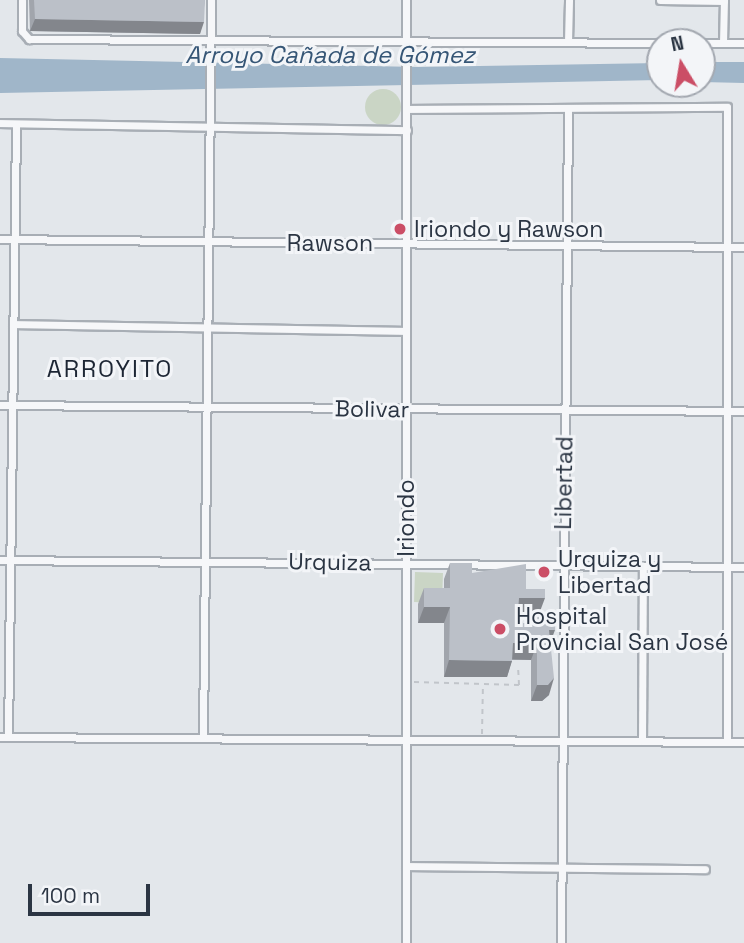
<!DOCTYPE html>
<meta charset="utf-8">
<style>
body{margin:0}
#map{position:relative;width:744px;height:943px;overflow:hidden;background:#e3e7eb;font-family:"Space Grotesk",sans-serif}
div>[style]{position:absolute}
.green>*{inset:0;background:#cad5c5}
.round{border-radius:50%}
.water>*{inset:0;background:#a0b6c9}
.path>*{height:2px;margin-top:-1px;transform-origin:0;background:repeating-linear-gradient(90deg,#c1c5ca 0 5px,transparent 0 10px)}
.roads{filter:drop-shadow(2px 0 #a8aeb5) drop-shadow(-2px 0 #a8aeb5) drop-shadow(0 2px #a8aeb5) drop-shadow(0 -2px #a8aeb5)}
.minor>*{height:7px;margin:-3.5px;padding:0 3.5px;transform-origin:3.5px;border-radius:3.5px;background:#f6f7f9}
.wall>*{inset:0;background:#a1a5ac}
.shaded-wall>*{inset:0;background:#83868c}
.building>*{inset:0;background:#bbc0c8}
.dots>*{width:19px;height:19px;translate:-50% -50%;box-sizing:border-box;border:4px solid #f3f5f8;border-radius:50%}
span{translate:-50% -50%;white-space:nowrap;text-align:center;line-height:1.15;-webkit-text-stroke:6px #f3f5f8;paint-order:stroke}
.poi-label{font-size:23px;color:#2b3543}
.left{translate:0 -50%;text-align:left}
.street-label{font-size:23px;color:#2b3543}
.water-label{font-size:24px;color:#365676;font-style:italic}
.neighbourhood-label{font-size:24px;color:#1d2634;letter-spacing:2px}
.north{position:absolute;left:646px;top:28px;width:70px;height:70px;box-sizing:border-box;background:#f3f5f8;border:2px solid #a3a8b0;border-radius:50%;rotate:349deg;font-size:19px;font-weight:700;line-height:28px;text-align:center;color:#2b3543}
.north::after{content:'';display:block;margin:auto;width:24px;height:32px;background:#cb4e66;clip-path:polygon(50% 0,100% 100%,50% 72%,0 100%)}
.scale{position:absolute;left:28px;top:884px;width:122px;height:32px;box-sizing:border-box;border:4px solid #2b3543;border-top:0;padding-left:9px;font-size:21px;line-height:24px;white-space:nowrap;color:#2b3543;-webkit-text-stroke:5px #f3f5f8;paint-order:stroke}
</style>
<div id="map">
<div class="green">
<i class="round" style="left:365px;top:89px;width:36px;height:36px"></i>
<i style="clip-path:polygon(415px 572px,443px 573px,442px 603px,414px 602px)"></i>
</div>
<div class="water">
<i style="clip-path:polygon(0 58px,417px 67px,660px 63px,660px 80px,0 93px)"></i>
<i style="clip-path:polygon(702px 62px,744px 62px,744px 83px,702px 82px)"></i>
</div>
<div class="path">
<i style="left:414px;top:682px;width:105px;rotate:1.6deg"></i>
<i style="left:519px;top:685px;width:20px;rotate:-93deg"></i>
<i style="left:482px;top:734px;width:50px;rotate:-88.9deg"></i>
</div>
<div class="roads">
<div class="minor">
<i style="left:22px;top:0;width:31px;rotate:90deg"></i>
<i style="left:22px;top:31px;width:11px;rotate:49deg"></i>
<i style="left:29px;top:39px;width:631px;rotate:0.36deg"></i>
<i style="left:660px;top:0;width:64px;rotate:0.9deg"></i>
<i style="left:568px;top:42px;width:42px;rotate:-88.6deg"></i>
<i style="left:702px;top:43px;width:42px"></i>
<i style="left:723px;top:43px;width:43px;rotate:-88.7deg"></i>
<i style="left:406px;top:109px;width:321px;rotate:-0.4deg"></i>
<i style="left:727px;top:107px;width:635px;rotate:90deg"></i>
<i style="left:0;top:123px;width:407px;rotate:1deg"></i>
<i style="left:0;top:239px;width:744px;rotate:0.62deg"></i>
<i style="left:13px;top:324px;width:393px;rotate:1deg"></i>
<i style="left:0;top:405px;width:744px;rotate:0.46deg"></i>
<i style="left:0;top:560px;width:744px;rotate:0.54deg"></i>
<i style="left:0;top:737px;width:744px;rotate:0.39deg"></i>
<i style="left:8px;top:737px;width:613px;rotate:-89.25deg"></i>
<i style="left:203px;top:737px;width:737px;rotate:-89.38deg"></i>
<i style="left:642px;top:741px;width:175px;rotate:-89.7deg"></i>
<i style="left:406px;top:866px;width:299px;rotate:0.6deg"></i>
<i style="left:406px;top:943px;width:943px;rotate:-90deg"></i>
<i style="left:561px;top:943px;width:835px;rotate:-89.52deg"></i>
</div>
</div>
<div class="wall">
<i style="clip-path:polygon(29px 0,205px 0,200px 34px,30px 31px)"></i>
<i style="clip-path:polygon(evenodd,450px 563px,472px 573px,526px 589px,540px 611px,550px 643px,549px 695px,542px 701px,531px 701px,531px 660px,512px 660px,507px 677px,444px 677px,444px 623px,418px 623px,418px 604px,424px 588px,444px 588px,444px 579px,450px 563px,519px 614px,537px 614px,534px 623px,523px 623px,519px 614px)"></i>
</div>
<div class="shaded-wall">
<i style="clip-path:polygon(35px 19px,204px 22px,200px 34px,30px 31px)"></i>
<i style="clip-path:polygon(519px 598px,545px 598px,539px 614px,538px 610px,537px 614px,513px 614px)"></i>
<i style="clip-path:polygon(424px 607px,450px 607px,444px 623px,418px 623px)"></i>
<i style="clip-path:polygon(549px 630px,555px 630px,549px 646px)"></i>
<i style="clip-path:polygon(513px 643px,537px 644px,531px 660px,507px 659px)"></i>
<i style="clip-path:polygon(449px 660px,512px 661px,507px 677px,444px 677px)"></i>
<i style="clip-path:polygon(554px 678px,549px 695px,542px 701px,531px 701px,537px 685px)"></i>
</div>
<div class="building">
<i style="clip-path:polygon(34px 0,205px 0,204px 22px,35px 19px)"></i>
<i style="clip-path:polygon(450px 563px,472px 563px,472px 573px,526px 564px,526px 589px,545px 589px,545px 598px,519px 598px,518px 612px,523px 623px,536px 623px,538px 610px,555px 616px,555px 630px,549px 630px,554px 678px,548px 685px,537px 685px,537px 644px,513px 643px,512px 661px,449px 660px,450px 607px,424px 607px,424px 588px,450px 588px)"></i>
</div>
<div class="dots">
<i style="left:400px;top:229px;background:#cb4e66"></i>
<i style="left:544px;top:572px;background:#cb4e66"></i>
<i style="left:500px;top:629px;background:#cb4e66"></i>
</div>
<div class="poi-label">
<span class="left" style="left:414px;top:229px">Iriondo y Rawson</span>
<span class="left" style="left:558px;top:572px">Urquiza y<br>Libertad</span>
<span class="left" style="left:516px;top:629px">Hospital<br>Provincial San José</span>
</div>
<div class="street-label">
<span style="left:330px;top:243px">Rawson</span>
<span style="left:372px;top:409px;rotate:1deg">Bolivar</span>
<span style="left:564px;top:483px;rotate:-89deg">Libertad</span>
<span style="left:406px;top:518px;rotate:-90deg">Iriondo</span>
<span style="left:330px;top:562px;rotate:1deg">Urquiza</span>
</div>
<div class="water-label">
<span style="left:330px;top:55px">Arroyo Cañada de Gómez</span>
</div>
<div class="neighbourhood-label">
<span style="left:110px;top:369px">ARROYITO</span>
</div>
<div class="north">N</div>
<div class="scale">100 m</div>
</div>
